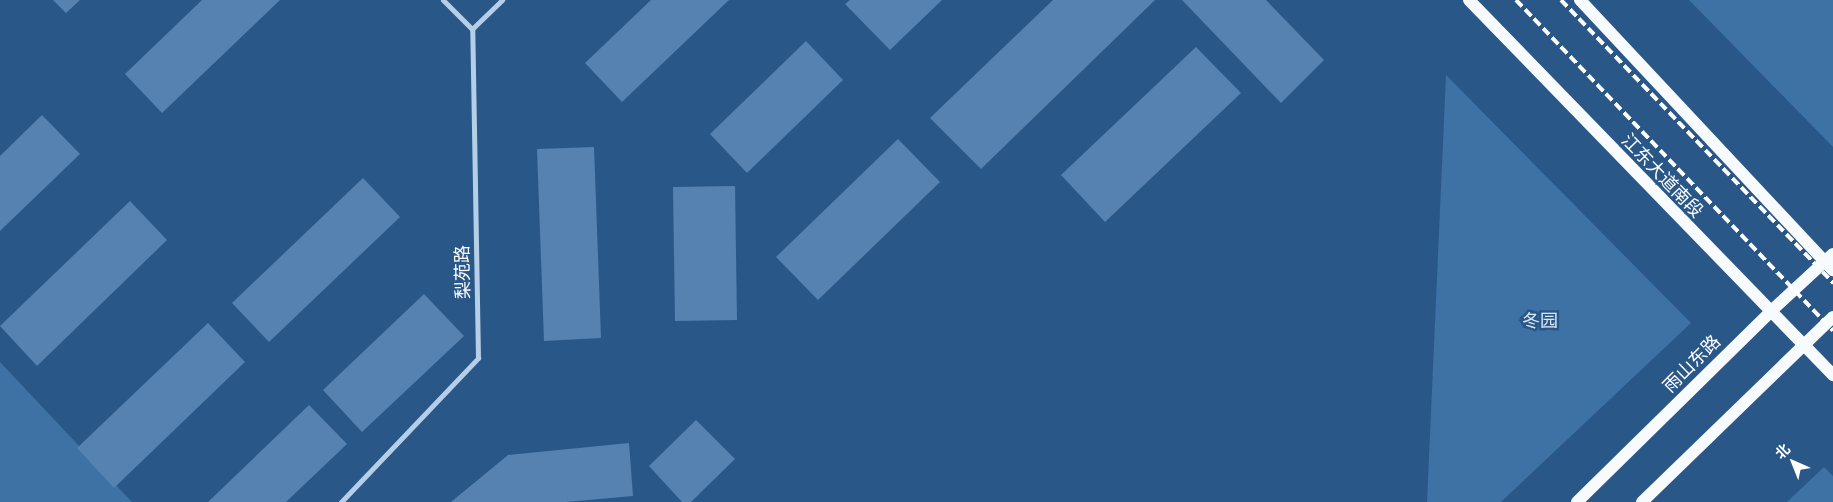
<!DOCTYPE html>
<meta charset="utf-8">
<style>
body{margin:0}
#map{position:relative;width:1833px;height:502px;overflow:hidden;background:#295788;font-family:Helvetica,"Noto Sans SC",sans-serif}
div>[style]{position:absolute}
.green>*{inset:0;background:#3e71a4}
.building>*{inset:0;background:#5682b1}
.street>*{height:5px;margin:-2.5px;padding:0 2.5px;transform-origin:2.5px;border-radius:2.5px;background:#b6cfe8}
.primary>*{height:12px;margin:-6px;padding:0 6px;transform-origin:6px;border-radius:6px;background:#f8fbfe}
.rail>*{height:4px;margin-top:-2px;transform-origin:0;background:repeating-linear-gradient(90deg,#fff 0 9px,transparent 0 13px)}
span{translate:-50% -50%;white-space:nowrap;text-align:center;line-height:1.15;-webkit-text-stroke:5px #295788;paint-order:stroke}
.street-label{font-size:18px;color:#fff}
.park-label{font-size:18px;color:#d9e8f7}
.north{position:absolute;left:1768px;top:437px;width:50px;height:50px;-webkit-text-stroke:4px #295788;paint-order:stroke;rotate:316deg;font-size:14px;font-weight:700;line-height:20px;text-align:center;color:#fff}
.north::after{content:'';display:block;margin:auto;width:18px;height:22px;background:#fff;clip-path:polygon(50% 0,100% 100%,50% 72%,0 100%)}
</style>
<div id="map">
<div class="green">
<i style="clip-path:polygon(1689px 0,1833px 0,1833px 147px)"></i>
<i style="clip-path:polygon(1446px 75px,1691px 323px,1501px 502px,1427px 502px)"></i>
<i style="clip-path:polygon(0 362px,132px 502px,0 502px)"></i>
<i style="clip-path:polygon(1824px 467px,1833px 476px,1833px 502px,1787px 502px)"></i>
</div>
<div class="building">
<i style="clip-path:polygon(53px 0,80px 0,66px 13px)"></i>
<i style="clip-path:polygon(202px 0,280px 0,162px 113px,125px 74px)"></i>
<i style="clip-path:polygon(651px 0,729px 0,622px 102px,585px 63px)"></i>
<i style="clip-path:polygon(850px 0,942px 0,890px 50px,845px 4px)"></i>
<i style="clip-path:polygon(1053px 0,1155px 0,981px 169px,930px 118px)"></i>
<i style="clip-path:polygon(1182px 0,1266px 0,1324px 60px,1281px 103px)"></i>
<i style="clip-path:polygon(806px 41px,843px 80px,747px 173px,710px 134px)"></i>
<i style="clip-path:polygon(1196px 47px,1241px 93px,1105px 222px,1061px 175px)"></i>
<i style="clip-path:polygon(42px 115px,80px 154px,0 231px,0 156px)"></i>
<i style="clip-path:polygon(898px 139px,940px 182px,818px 300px,776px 257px)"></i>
<i style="clip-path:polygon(594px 147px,601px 338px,544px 341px,537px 149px)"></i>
<i style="clip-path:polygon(363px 178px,400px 217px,269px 342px,232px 303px)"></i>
<i style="clip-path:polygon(735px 186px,737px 320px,675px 321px,673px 187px)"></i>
<i style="clip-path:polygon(130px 201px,167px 240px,37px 366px,0 326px)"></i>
<i style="clip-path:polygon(424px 294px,464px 336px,362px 432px,323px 390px)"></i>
<i style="clip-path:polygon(208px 323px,245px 362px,114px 488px,77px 448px)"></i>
<i style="clip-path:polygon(309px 405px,347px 444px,286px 502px,208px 502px)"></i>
<i style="clip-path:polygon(696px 420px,735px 459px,691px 502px,682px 502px,649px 466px)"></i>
<i style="clip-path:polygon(629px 443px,633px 496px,566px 502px,451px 502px,508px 455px)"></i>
</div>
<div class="street">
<i style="left:443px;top:0;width:41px;rotate:45deg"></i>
<i style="left:341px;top:502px;width:199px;rotate:-46.4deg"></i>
<i style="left:478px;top:358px;width:329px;rotate:-91deg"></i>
<i style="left:472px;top:29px;width:42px;rotate:-44deg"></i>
</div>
<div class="primary">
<i style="left:1469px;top:0;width:523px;rotate:45.85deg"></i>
<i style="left:1580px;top:0;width:370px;rotate:46.9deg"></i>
<i style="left:1577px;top:502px;width:269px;rotate:-44.5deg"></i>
<i style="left:1769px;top:313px;width:87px;rotate:-42.7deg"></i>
<i style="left:1642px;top:502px;width:266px;rotate:-44.1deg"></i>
</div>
<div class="rail">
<i style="left:1516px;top:0;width:458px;rotate:46.2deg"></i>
<i style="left:1561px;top:0;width:393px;rotate:46.1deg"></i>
</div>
<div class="street-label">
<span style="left:1662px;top:176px;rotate:46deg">江东大道南段</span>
<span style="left:463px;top:272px;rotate:-91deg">梨苑路</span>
<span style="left:1692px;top:364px;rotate:-45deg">雨山东路</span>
</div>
<div class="park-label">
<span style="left:1540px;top:321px">冬园</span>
</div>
<div class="north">北</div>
</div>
